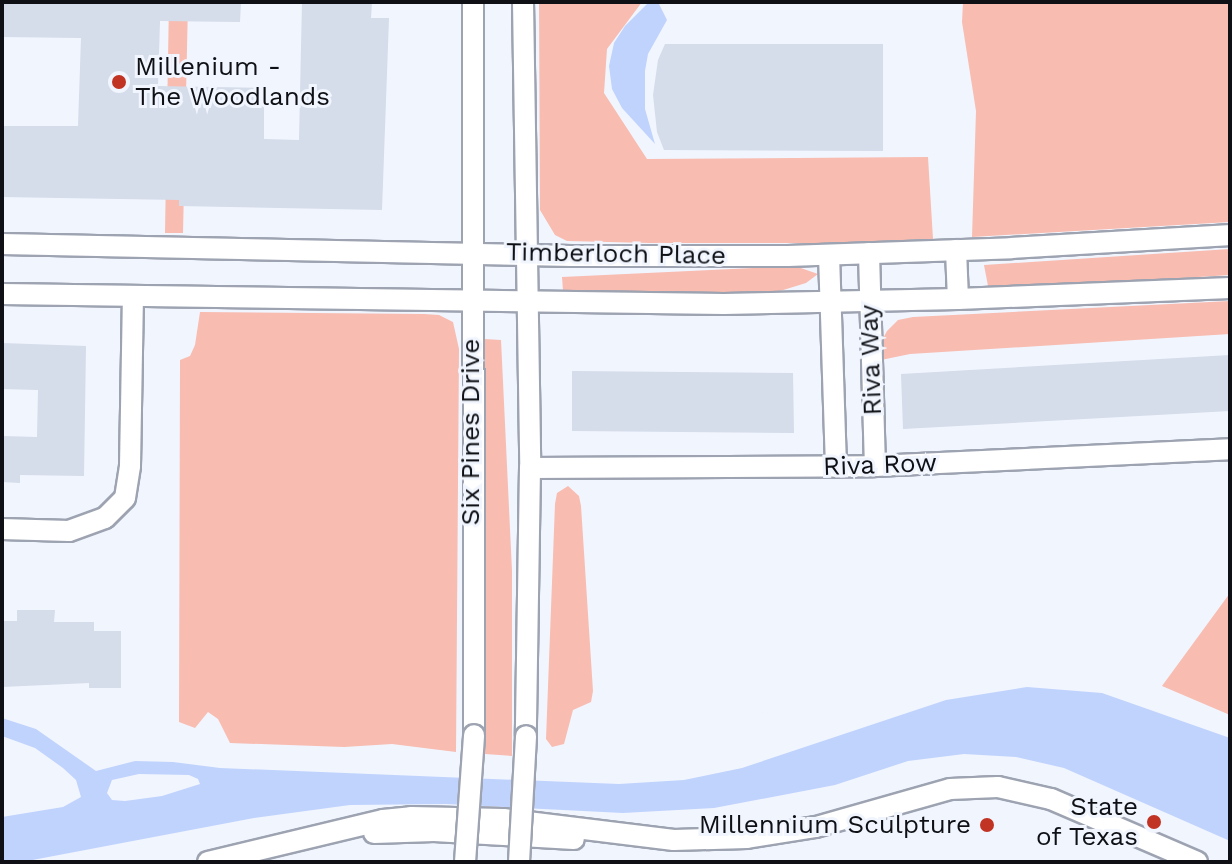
<!DOCTYPE html>
<style>
body{margin:0}
#map{position:relative;width:1232px;height:864px;overflow:hidden;background:#f1f5fe;font-family:"Work Sans",sans-serif}
div>[style]{position:absolute}
.green>*{inset:0;background:#f8bcb0}
.water>*{inset:0;background:#c0d3fd}
.building>*{inset:0;background:#d5dcea}
.roads{filter:drop-shadow(2px 0 #9da3b1) drop-shadow(-2px 0 #9da3b1) drop-shadow(0 2px #9da3b1) drop-shadow(0 -2px #9da3b1)}
.minor>*{height:20px;margin:-10px;padding:0 10px;transform-origin:10px;border-radius:10px;background:#fff}
.bridges{filter:drop-shadow(2px 0 #9da3b1) drop-shadow(-2px 0 #9da3b1) drop-shadow(0 2px #9da3b1) drop-shadow(0 -2px #9da3b1)}
.minor-bridge>*{height:20px;margin:-10px;padding:0 10px;transform-origin:10px;border-radius:10px;background:#fff}
.dots>*{width:22px;height:22px;translate:-50% -50%;box-sizing:border-box;border:4px solid #f1f5fe;border-radius:50%}
span{translate:-50% -50%;white-space:nowrap;text-align:center;line-height:1.15;-webkit-text-stroke:6px #f1f5fe;paint-order:stroke}
.poi-label{font-size:26px;color:#0e1015}
.left{translate:0 -50%;text-align:left}
.right{translate:-100% -50%;text-align:right}
.street-label{font-size:26px;color:#0e1015}
.frame{position:absolute;inset:0;border:4px solid #0e1015;pointer-events:none}
</style>
<div id="map">
<div class="green">
<i style="clip-path:polygon(169px 2px,188px 2px,183px 233px,165px 233px)"></i>
<i style="clip-path:polygon(539px 2px,642px 2px,607px 49px,604px 93px,647px 159px,928px 157px,933px 239px,824px 243px,650px 243px,567px 241px,555px 235px,540px 210px)"></i>
<i style="clip-path:polygon(963px 2px,1230px 2px,1230px 222px,972px 237px,976px 111px,962px 22px)"></i>
<i style="clip-path:polygon(1230px 249px,1230px 275px,1104px 283px,988px 286px,984px 265px)"></i>
<i style="clip-path:polygon(795px 266px,818px 274px,806px 283px,780px 291px,745px 294px,563px 291px,562px 277px)"></i>
<i style="clip-path:polygon(1230px 301px,1230px 334px,910px 354px,881px 360px,881px 342px,887px 331px,898px 320px,913px 317px)"></i>
<i style="clip-path:polygon(200px 312px,424px 314px,439px 315px,453px 322px,459px 349px,456px 752px,392px 744px,344px 747px,230px 743px,218px 719px,208px 712px,195px 728px,179px 722px,180px 360px,190px 356px,195px 345px)"></i>
<i style="clip-path:polygon(484px 339px,501px 340px,512px 571px,512px 756px,485px 754px)"></i>
<i style="clip-path:polygon(568px 486px,579px 496px,581px 506px,593px 691px,591px 702px,573px 710px,564px 744px,552px 747px,546px 739px,555px 504px,557px 493px)"></i>
<i style="clip-path:polygon(1230px 593px,1230px 715px,1162px 686px)"></i>
</div>
<div class="water">
<i style="clip-path:polygon(649px 2px,658px 2px,667px 20px,648px 54px,645px 71px,645px 109px,655px 144px,622px 108px,612px 89px,609px 66px,614px 43px,625px 26px)"></i>
<i style="clip-path:polygon(evenodd,1027px 687px,1102px 693px,1230px 738px,1230px 841px,1064px 768px,1016px 757px,964px 754px,908px 761px,835px 785px,714px 808px,623px 813px,446px 804px,350px 805px,254px 818px,22px 862px,2px 862px,2px 817px,63px 807px,81px 797px,76px 780px,63px 768px,35px 748px,2px 736px,2px 718px,36px 729px,96px 771px,135px 761px,173px 762px,220px 768px,619px 784px,684px 780px,742px 768px,946px 700px,1027px 687px,139px 774px,189px 775px,198px 779px,200px 784px,162px 796px,125px 801px,112px 800px,107px 793px,112px 780px,139px 774px)"></i>
</div>
<div class="building">
<i style="clip-path:polygon(2px 2px,241px 2px,240px 22px,160px 21px,158px 86px,264px 88px,264px 139px,299px 140px,302px 2px,372px 2px,371px 18px,389px 18px,382px 210px,179px 206px,179px 200px,2px 197px,2px 126px,78px 126px,81px 38px,2px 37px)"></i>
<i style="clip-path:polygon(665px 44px,883px 44px,883px 151px,664px 150px,657px 132px,653px 95px,658px 60px)"></i>
<i style="clip-path:polygon(2px 343px,86px 346px,84px 476px,20px 475px,20px 483px,2px 482px,2px 436px,37px 437px,38px 390px,2px 389px)"></i>
<i style="clip-path:polygon(1230px 355px,1230px 411px,903px 429px,901px 374px)"></i>
<i style="clip-path:polygon(572px 371px,793px 373px,794px 433px,572px 431px)"></i>
<i style="clip-path:polygon(17px 610px,55px 610px,54px 622px,94px 622px,94px 631px,121px 631px,121px 688px,89px 688px,89px 683px,2px 687px,2px 621px,17px 621px)"></i>
</div>
<div class="roads">
<div class="minor">
<i style="left:473px;top:2px;width:733px;rotate:89.92deg"></i>
<i style="left:523px;top:2px;width:466px;rotate:89.1deg"></i>
<i style="left:530px;top:468px;width:268px;rotate:90.9deg"></i>
<i style="left:2px;top:244px;width:569px;rotate:1.21deg"></i>
<i style="left:571px;top:256px;width:217px"></i>
<i style="left:788px;top:256px;width:224px;rotate:-2deg"></i>
<i style="left:1012px;top:248px;width:218px;rotate:-3.4deg"></i>
<i style="left:956px;top:250px;width:49px;rotate:87.7deg"></i>
<i style="left:869px;top:253px;width:213px;rotate:88.4deg"></i>
<i style="left:829px;top:255px;width:212px;rotate:88.1deg"></i>
<i style="left:2px;top:294px;width:722px;rotate:0.79deg"></i>
<i style="left:724px;top:304px;width:234px;rotate:-1.2deg"></i>
<i style="left:958px;top:299px;width:272px;rotate:-2.3deg"></i>
<i style="left:530px;top:468px;width:345px;rotate:-0.3deg"></i>
<i style="left:875px;top:466px;width:355px;rotate:-2.7deg"></i>
<i style="left:2px;top:529px;width:67px;rotate:1.7deg"></i>
<i style="left:69px;top:531px;width:38px;rotate:-20deg"></i>
<i style="left:105px;top:518px;width:28px;rotate:-45deg"></i>
<i style="left:125px;top:498px;width:32px;rotate:-81deg"></i>
<i style="left:130px;top:466px;width:169px;rotate:-89deg"></i>
<i style="left:374px;top:833px;width:60px;rotate:-1.9deg"></i>
<i style="left:434px;top:831px;width:140px;rotate:3.3deg"></i>
<i style="left:208px;top:862px;width:180px;rotate:-13.5deg"></i>
<i style="left:383px;top:820px;width:28px;rotate:-6deg"></i>
<i style="left:411px;top:817px;width:92px;rotate:1.2deg"></i>
<i style="left:503px;top:819px;width:172px;rotate:7deg"></i>
<i style="left:674px;top:840px;width:73px;rotate:-1.6deg"></i>
<i style="left:747px;top:838px;width:70px;rotate:-9.1deg"></i>
<i style="left:816px;top:827px;width:139px;rotate:-15.8deg"></i>
<i style="left:950px;top:789px;width:48px;rotate:-2.4deg"></i>
<i style="left:998px;top:787px;width:54px;rotate:12.8deg"></i>
<i style="left:1051px;top:799px;width:159px;rotate:23.3deg"></i>
</div>
</div>
<div class="bridges">
<div class="minor-bridge">
<i style="left:465px;top:862px;width:127px;rotate:-85.9deg"></i>
<i style="left:519px;top:862px;width:126px;rotate:-86.8deg"></i>
</div>
</div>
<div class="dots">
<i style="left:119px;top:82px;background:#c13423"></i>
<i style="left:1154px;top:822px;background:#c13423"></i>
<i style="left:987px;top:825px;background:#c13423"></i>
</div>
<div class="poi-label">
<span class="left" style="left:135px;top:82px">Millenium -<br>The Woodlands</span>
<span class="right" style="left:1138px;top:822px">State<br>of Texas</span>
<span class="right" style="left:971px;top:825px">Millennium Sculpture</span>
</div>
<div class="street-label">
<span style="left:616px;top:254px;rotate:1deg">Timberloch Place</span>
<span style="left:871px;top:360px;rotate:-92deg">Riva Way</span>
<span style="left:471px;top:432px;rotate:-90deg">Six Pines Drive</span>
<span style="left:880px;top:465px;rotate:-2deg">Riva Row</span>
</div>
<div class="frame"></div>
</div>
